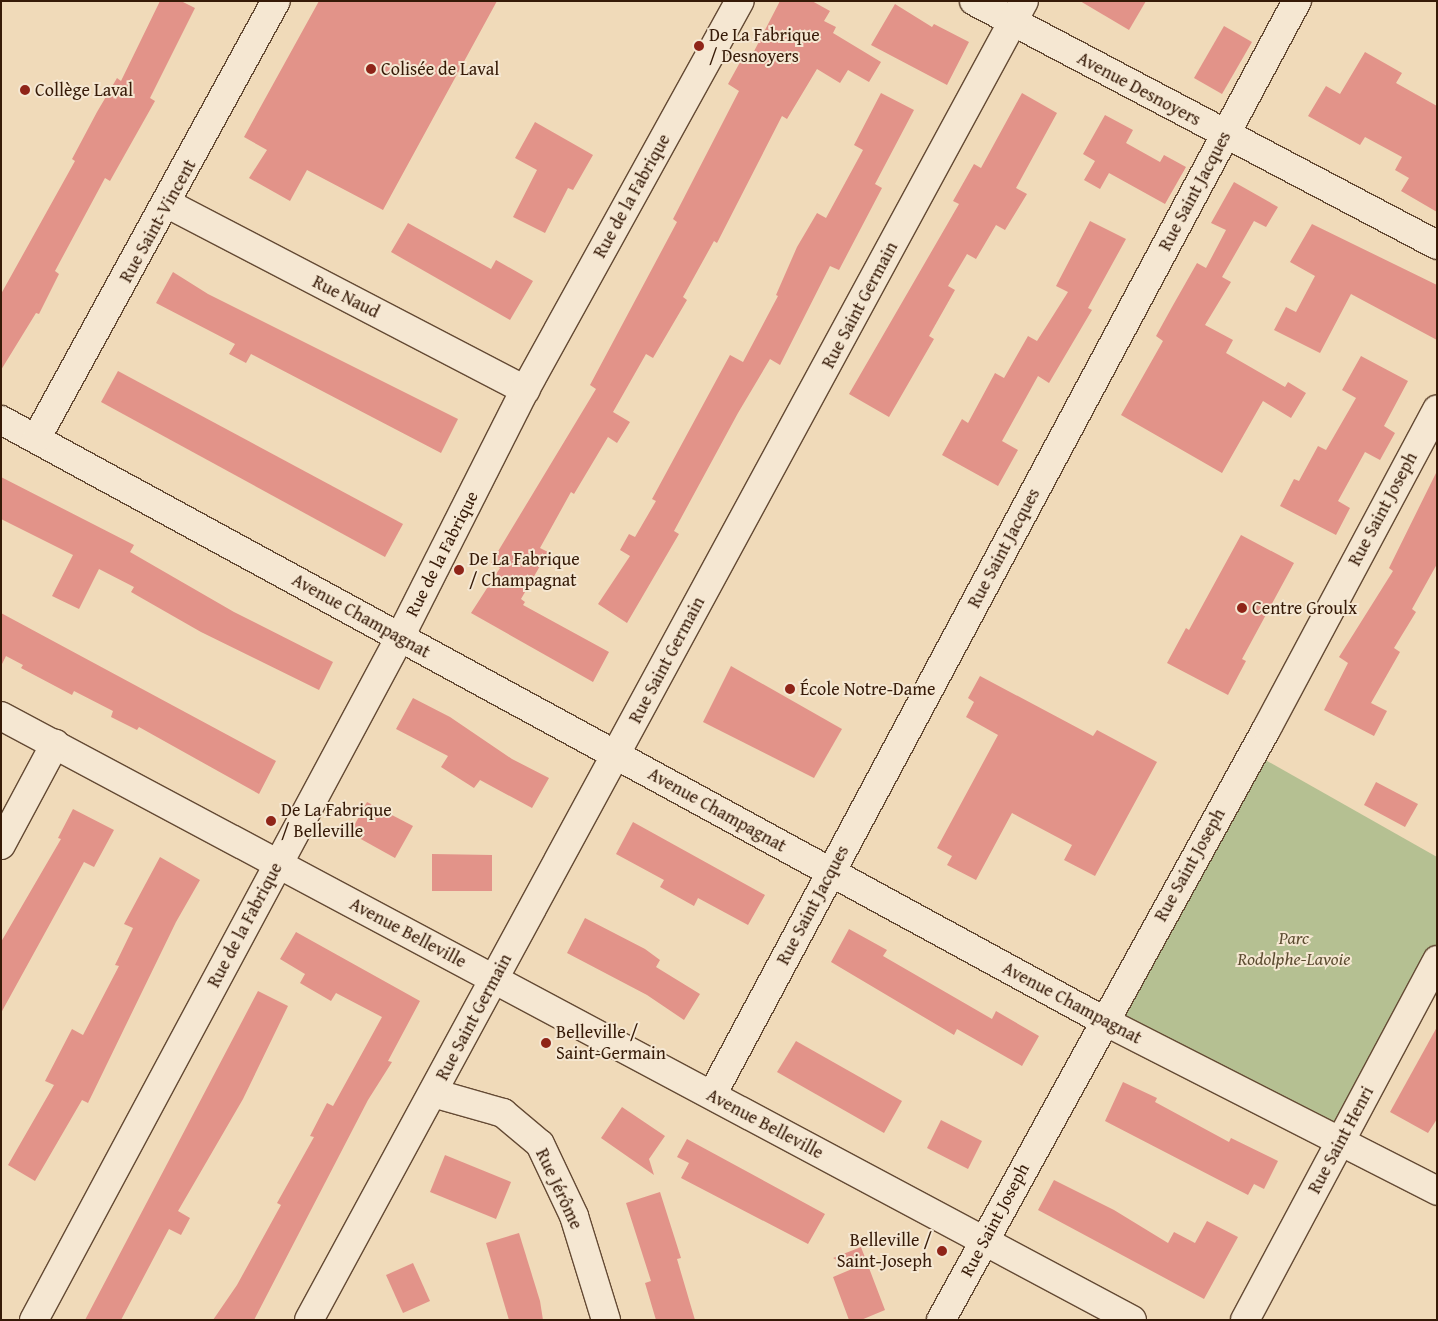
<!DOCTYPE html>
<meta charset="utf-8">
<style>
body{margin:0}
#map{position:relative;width:1438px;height:1321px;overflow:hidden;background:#f0dab9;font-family:"Gentium Book Plus",serif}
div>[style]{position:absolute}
.green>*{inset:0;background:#b5c092}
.building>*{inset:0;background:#e29389}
.roads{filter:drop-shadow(1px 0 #644a34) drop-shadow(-1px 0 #644a34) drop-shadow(0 1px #644a34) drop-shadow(0 -1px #644a34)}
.minor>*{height:28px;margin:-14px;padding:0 14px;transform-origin:14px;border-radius:14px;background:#f5e7d2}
.dots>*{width:14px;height:14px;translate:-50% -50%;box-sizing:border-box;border:2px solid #f5e7d2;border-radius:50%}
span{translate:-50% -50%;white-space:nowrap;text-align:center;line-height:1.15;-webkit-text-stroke:4px #f5e7d2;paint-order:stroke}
.poi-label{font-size:18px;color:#361a07}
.left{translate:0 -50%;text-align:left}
.right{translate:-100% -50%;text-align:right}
.street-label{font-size:18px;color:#361a07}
.park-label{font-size:18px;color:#5c4c31;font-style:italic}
.frame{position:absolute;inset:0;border:2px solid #361a07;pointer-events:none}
</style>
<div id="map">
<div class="green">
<i style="clip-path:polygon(1253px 753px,1437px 857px,1437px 960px,1341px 1142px,1104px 1021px)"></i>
</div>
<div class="building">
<i style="clip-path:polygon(160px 1px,181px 1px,195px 8px,150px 98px,155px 101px,110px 181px,105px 178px,55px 271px,59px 274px,39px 314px,36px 313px,1px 370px,1px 294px,75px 161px,72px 159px,97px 112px,117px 78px,121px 81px)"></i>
<i style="clip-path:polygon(319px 1px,497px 1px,383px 210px,307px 170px,290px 201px,249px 178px,267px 150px,244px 137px)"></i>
<i style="clip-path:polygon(780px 1px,812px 1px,830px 11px,824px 21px,836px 27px,833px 33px,881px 62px,869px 82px,848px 70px,840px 83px,817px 69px,787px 119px,782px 116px,717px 243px,714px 241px,683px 297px,687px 300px,653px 358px,646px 354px,613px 412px,630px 422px,617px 443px,608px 437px,574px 494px,571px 492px,540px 548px,548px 552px,521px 599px,525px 602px,523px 605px,609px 652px,593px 682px,471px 613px,500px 568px,491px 563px,596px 389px,590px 385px,677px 222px,673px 219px,739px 91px,728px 84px,744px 55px,750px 59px)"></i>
<i style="clip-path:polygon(1080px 1px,1146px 1px,1129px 30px)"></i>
<i style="clip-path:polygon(895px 4px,932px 27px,934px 24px,969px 42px,947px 85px,871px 45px)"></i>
<i style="clip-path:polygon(1224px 26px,1252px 42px,1222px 94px,1194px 78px)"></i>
<i style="clip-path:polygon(1365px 52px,1402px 73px,1396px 83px,1437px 106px,1437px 212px,1401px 191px,1409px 178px,1395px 170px,1402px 157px,1365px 137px,1360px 145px,1308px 116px,1326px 86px,1340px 94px)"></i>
<i style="clip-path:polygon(881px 93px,914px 110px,875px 184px,882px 188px,839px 270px,830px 266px,780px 365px,770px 359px,738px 413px,674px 531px,679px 534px,627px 623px,598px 604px,630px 556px,620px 550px,629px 534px,635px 537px,656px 501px,652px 499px,730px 355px,743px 362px,778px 296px,776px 295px,797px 247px,817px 213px,826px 218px,863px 150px,854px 145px)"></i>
<i style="clip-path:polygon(1022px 93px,1057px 113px,1016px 188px,1027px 194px,1005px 230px,996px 225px,976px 259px,967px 254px,948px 286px,955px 290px,929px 336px,934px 339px,889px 417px,849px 394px,959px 204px,953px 201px,974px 164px,981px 168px)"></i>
<i style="clip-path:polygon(1105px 115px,1133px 130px,1126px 143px,1160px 162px,1164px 155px,1186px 167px,1165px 204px,1109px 173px,1100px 189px,1084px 180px,1095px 161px,1083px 154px)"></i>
<i style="clip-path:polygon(535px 122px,593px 155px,573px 190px,568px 188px,545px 233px,513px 217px,537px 170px,515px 158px)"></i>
<i style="clip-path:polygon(1234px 182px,1278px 207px,1266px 227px,1254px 221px,1222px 277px,1231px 282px,1205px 325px,1233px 340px,1226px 353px,1285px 387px,1288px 382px,1306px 393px,1291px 418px,1263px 401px,1222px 473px,1121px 415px,1163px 341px,1156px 336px,1172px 307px,1197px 263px,1206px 268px,1226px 230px,1211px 223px)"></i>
<i style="clip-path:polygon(1090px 221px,1126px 239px,1088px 308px,1092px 310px,1049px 383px,1038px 376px,1002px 441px,1018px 450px,998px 486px,942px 455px,962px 419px,968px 423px,995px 373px,1004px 378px,1028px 336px,1037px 341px,1068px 292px,1056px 286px)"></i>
<i style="clip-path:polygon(408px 223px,491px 269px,496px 260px,533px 281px,510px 320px,391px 252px)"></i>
<i style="clip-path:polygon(1312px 224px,1437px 285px,1437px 340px,1351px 294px,1320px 353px,1274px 330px,1286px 307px,1296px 312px,1315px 276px,1290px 262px)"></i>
<i style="clip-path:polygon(173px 272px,208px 294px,458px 419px,441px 453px,251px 354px,246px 363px,229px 354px,235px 344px,156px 303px)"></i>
<i style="clip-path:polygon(1361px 356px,1408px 381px,1384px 426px,1395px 433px,1380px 460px,1365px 452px,1338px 501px,1350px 508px,1336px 535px,1280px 506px,1294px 479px,1299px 481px,1318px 446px,1326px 450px,1356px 398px,1342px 390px)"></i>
<i style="clip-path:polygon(118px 371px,403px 524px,385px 557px,101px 402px)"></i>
<i style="clip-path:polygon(1437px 471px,1437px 564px,1412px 609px,1416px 612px,1394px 648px,1400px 652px,1371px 703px,1387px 711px,1374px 736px,1324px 710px,1348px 663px,1339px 657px,1393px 571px,1389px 568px)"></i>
<i style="clip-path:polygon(1px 477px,134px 545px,130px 552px,234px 612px,333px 662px,319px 690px,201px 632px,131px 592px,134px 587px,99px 569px,79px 609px,52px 596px,73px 555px,1px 519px)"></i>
<i style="clip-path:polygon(1241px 535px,1294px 563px,1242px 659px,1246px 661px,1228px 695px,1167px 663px,1186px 628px,1189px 630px)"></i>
<i style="clip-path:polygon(1px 613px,276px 761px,259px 794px,139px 727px,137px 730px,111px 717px,113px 711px,74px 691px,72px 695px,21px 668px,23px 665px,6px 656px,1px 666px)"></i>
<i style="clip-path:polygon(731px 666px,842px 729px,814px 778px,703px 722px)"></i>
<i style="clip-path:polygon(980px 676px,1093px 736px,1097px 730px,1157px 762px,1095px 876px,1064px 860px,1072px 845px,1012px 813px,976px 880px,947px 865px,952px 856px,937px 848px,998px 735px,966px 717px,974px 702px,968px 698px)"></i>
<i style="clip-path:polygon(413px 698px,450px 717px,512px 759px,549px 778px,532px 808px,480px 780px,474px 788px,441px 767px,448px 756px,396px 729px)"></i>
<i style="clip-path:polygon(1376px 782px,1418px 804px,1405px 827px,1364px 805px)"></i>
<i style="clip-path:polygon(367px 802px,413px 826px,395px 858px,350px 833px)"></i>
<i style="clip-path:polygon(73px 809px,114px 830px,94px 867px,84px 862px,1px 1013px,1px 942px,61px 839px,58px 838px)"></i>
<i style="clip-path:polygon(633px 822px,765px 895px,748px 925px,698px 898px,694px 906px,660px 887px,664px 880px,616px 854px)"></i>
<i style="clip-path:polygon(432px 854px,492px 855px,492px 891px,432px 891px)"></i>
<i style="clip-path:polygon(160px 857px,200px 880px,176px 922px,88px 1103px,82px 1100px,35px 1181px,8px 1165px,54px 1085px,45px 1081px,72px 1029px,83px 1035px,119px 966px,115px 965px,133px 928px,124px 924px)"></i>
<i style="clip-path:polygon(585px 918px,645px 949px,660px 960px,656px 967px,700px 994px,684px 1020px,647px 995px,567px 953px)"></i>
<i style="clip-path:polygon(849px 929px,887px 950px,883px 956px,992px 1019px,996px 1011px,1039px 1036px,1022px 1066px,957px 1029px,954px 1035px,831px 962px)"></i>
<i style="clip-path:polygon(296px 932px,420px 1001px,388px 1061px,392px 1062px,368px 1100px,254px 1320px,213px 1320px,237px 1285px,281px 1205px,277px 1203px,314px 1137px,310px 1136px,327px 1103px,333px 1106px,382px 1017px,336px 993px,331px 1001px,300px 983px,305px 974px,280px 959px)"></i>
<i style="clip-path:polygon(258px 991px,288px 1006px,243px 1099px,178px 1211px,190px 1218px,181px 1235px,169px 1229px,121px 1320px,85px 1320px)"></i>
<i style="clip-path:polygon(1437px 1027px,1437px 1119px,1428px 1133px,1390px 1112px)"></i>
<i style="clip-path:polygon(796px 1041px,902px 1101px,884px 1133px,777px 1072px)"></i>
<i style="clip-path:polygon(1123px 1082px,1157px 1098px,1155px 1102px,1229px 1142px,1231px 1138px,1278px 1161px,1264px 1189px,1254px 1184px,1248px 1195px,1105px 1121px)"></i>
<i style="clip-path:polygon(622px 1107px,665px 1136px,649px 1159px,654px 1175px,601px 1138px)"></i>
<i style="clip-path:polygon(941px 1120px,982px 1141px,968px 1169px,927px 1148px)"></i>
<i style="clip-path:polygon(687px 1139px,825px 1214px,808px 1244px,681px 1178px,689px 1163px,677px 1157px)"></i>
<i style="clip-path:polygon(445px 1155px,511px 1182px,496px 1219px,430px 1192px)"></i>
<i style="clip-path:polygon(1054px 1180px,1114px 1210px,1168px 1243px,1174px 1232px,1195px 1243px,1207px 1221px,1238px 1237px,1204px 1299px,1038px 1210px)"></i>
<i style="clip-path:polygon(660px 1192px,681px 1258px,677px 1259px,695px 1320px,656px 1320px,645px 1283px,651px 1281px,626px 1203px)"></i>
<i style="clip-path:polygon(519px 1233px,540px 1301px,543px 1320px,509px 1320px,486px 1243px)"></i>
<i style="clip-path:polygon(861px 1247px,885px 1310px,861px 1320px,849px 1320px,833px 1277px,852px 1269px,833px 1258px)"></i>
<i style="clip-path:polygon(413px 1263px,430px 1301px,403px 1313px,386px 1275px)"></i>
</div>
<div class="roads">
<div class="minor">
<i style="left:974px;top:1px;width:523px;rotate:27.79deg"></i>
<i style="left:168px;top:204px;width:403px;rotate:27.5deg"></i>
<i style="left:1px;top:420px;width:1256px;rotate:28.58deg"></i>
<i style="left:1104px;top:1021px;width:374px;rotate:27deg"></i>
<i style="left:36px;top:439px;width:499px;rotate:-61.3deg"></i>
<i style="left:1px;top:716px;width:1282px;rotate:28.1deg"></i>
<i style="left:1px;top:845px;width:115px;rotate:-61.9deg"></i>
<i style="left:433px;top:1093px;width:73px;rotate:15.9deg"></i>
<i style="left:503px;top:1113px;width:48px;rotate:40deg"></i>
<i style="left:540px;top:1144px;width:80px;rotate:64.7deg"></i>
<i style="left:574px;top:1216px;width:109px;rotate:72.9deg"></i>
<i style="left:712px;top:1095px;width:1241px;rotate:-61.87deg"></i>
<i style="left:34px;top:1320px;width:775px;rotate:-61.81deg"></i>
<i style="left:400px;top:637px;width:277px;rotate:-63.2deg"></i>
<i style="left:525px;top:390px;width:444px;rotate:-61.1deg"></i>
<i style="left:309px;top:1320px;width:1500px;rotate:-61.54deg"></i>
<i style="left:941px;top:1320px;width:676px;rotate:-61.16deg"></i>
<i style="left:1267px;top:728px;width:361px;rotate:-61.9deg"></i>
<i style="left:1245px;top:1320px;width:408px;rotate:-61.9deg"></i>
</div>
</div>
<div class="dots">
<i style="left:699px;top:46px;background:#8f2418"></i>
<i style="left:371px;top:69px;background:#8f2418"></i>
<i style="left:25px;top:90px;background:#8f2418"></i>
<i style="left:459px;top:570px;background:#8f2418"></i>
<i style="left:1242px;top:608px;background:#8f2418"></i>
<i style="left:790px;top:689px;background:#8f2418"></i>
<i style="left:271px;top:821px;background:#8f2418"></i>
<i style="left:546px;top:1043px;background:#8f2418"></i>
<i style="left:942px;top:1251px;background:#8f2418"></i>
</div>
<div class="poi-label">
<span class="left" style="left:709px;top:46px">De La Fabrique<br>/ Desnoyers</span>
<span class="left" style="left:381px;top:69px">Colisée de Laval</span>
<span class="left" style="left:35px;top:90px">Collège Laval</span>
<span class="left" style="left:469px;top:570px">De La Fabrique<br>/ Champagnat</span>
<span class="left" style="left:1252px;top:608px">Centre Groulx</span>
<span class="left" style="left:800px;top:689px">École Notre-Dame</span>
<span class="left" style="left:281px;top:821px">De La Fabrique<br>/ Belleville</span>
<span class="left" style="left:556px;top:1043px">Belleville /<br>Saint-Germain</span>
<span class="right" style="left:932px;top:1251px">Belleville /<br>Saint-Joseph</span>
</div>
<div class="street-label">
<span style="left:1139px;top:89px;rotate:28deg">Avenue Desnoyers</span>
<span style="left:1195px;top:191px;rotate:-62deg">Rue Saint Jacques</span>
<span style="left:632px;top:196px;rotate:-61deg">Rue de la Fabrique</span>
<span style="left:158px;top:221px;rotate:-61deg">Rue Saint-Vincent</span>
<span style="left:346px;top:297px;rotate:27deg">Rue Naud</span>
<span style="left:860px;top:305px;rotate:-62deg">Rue Saint Germain</span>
<span style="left:1383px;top:509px;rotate:-62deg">Rue Saint Joseph</span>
<span style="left:1004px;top:548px;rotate:-62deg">Rue Saint Jacques</span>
<span style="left:442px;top:554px;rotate:-63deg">Rue de la Fabrique</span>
<span style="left:361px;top:616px;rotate:29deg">Avenue Champagnat</span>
<span style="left:667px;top:660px;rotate:-62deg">Rue Saint Germain</span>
<span style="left:717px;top:810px;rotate:29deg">Avenue Champagnat</span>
<span style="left:1190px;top:865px;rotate:-61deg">Rue Saint Joseph</span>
<span style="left:813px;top:905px;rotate:-62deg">Rue Saint Jacques</span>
<span style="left:245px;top:925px;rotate:-62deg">Rue de la Fabrique</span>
<span style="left:408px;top:933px;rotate:28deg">Avenue Belleville</span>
<span style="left:1072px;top:1003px;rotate:28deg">Avenue Champagnat</span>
<span style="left:474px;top:1017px;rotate:-62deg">Rue Saint Germain</span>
<span style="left:765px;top:1124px;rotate:28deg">Avenue Belleville</span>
<span style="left:1341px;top:1140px;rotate:-62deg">Rue Saint Henri</span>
<span style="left:559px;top:1189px;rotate:65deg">Rue Jérôme</span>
<span style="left:995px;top:1220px;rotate:-62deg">Rue Saint Joseph</span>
</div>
<div class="park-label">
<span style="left:1294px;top:949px">Parc<br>Rodolphe-Lavoie</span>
</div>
<div class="frame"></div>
</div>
